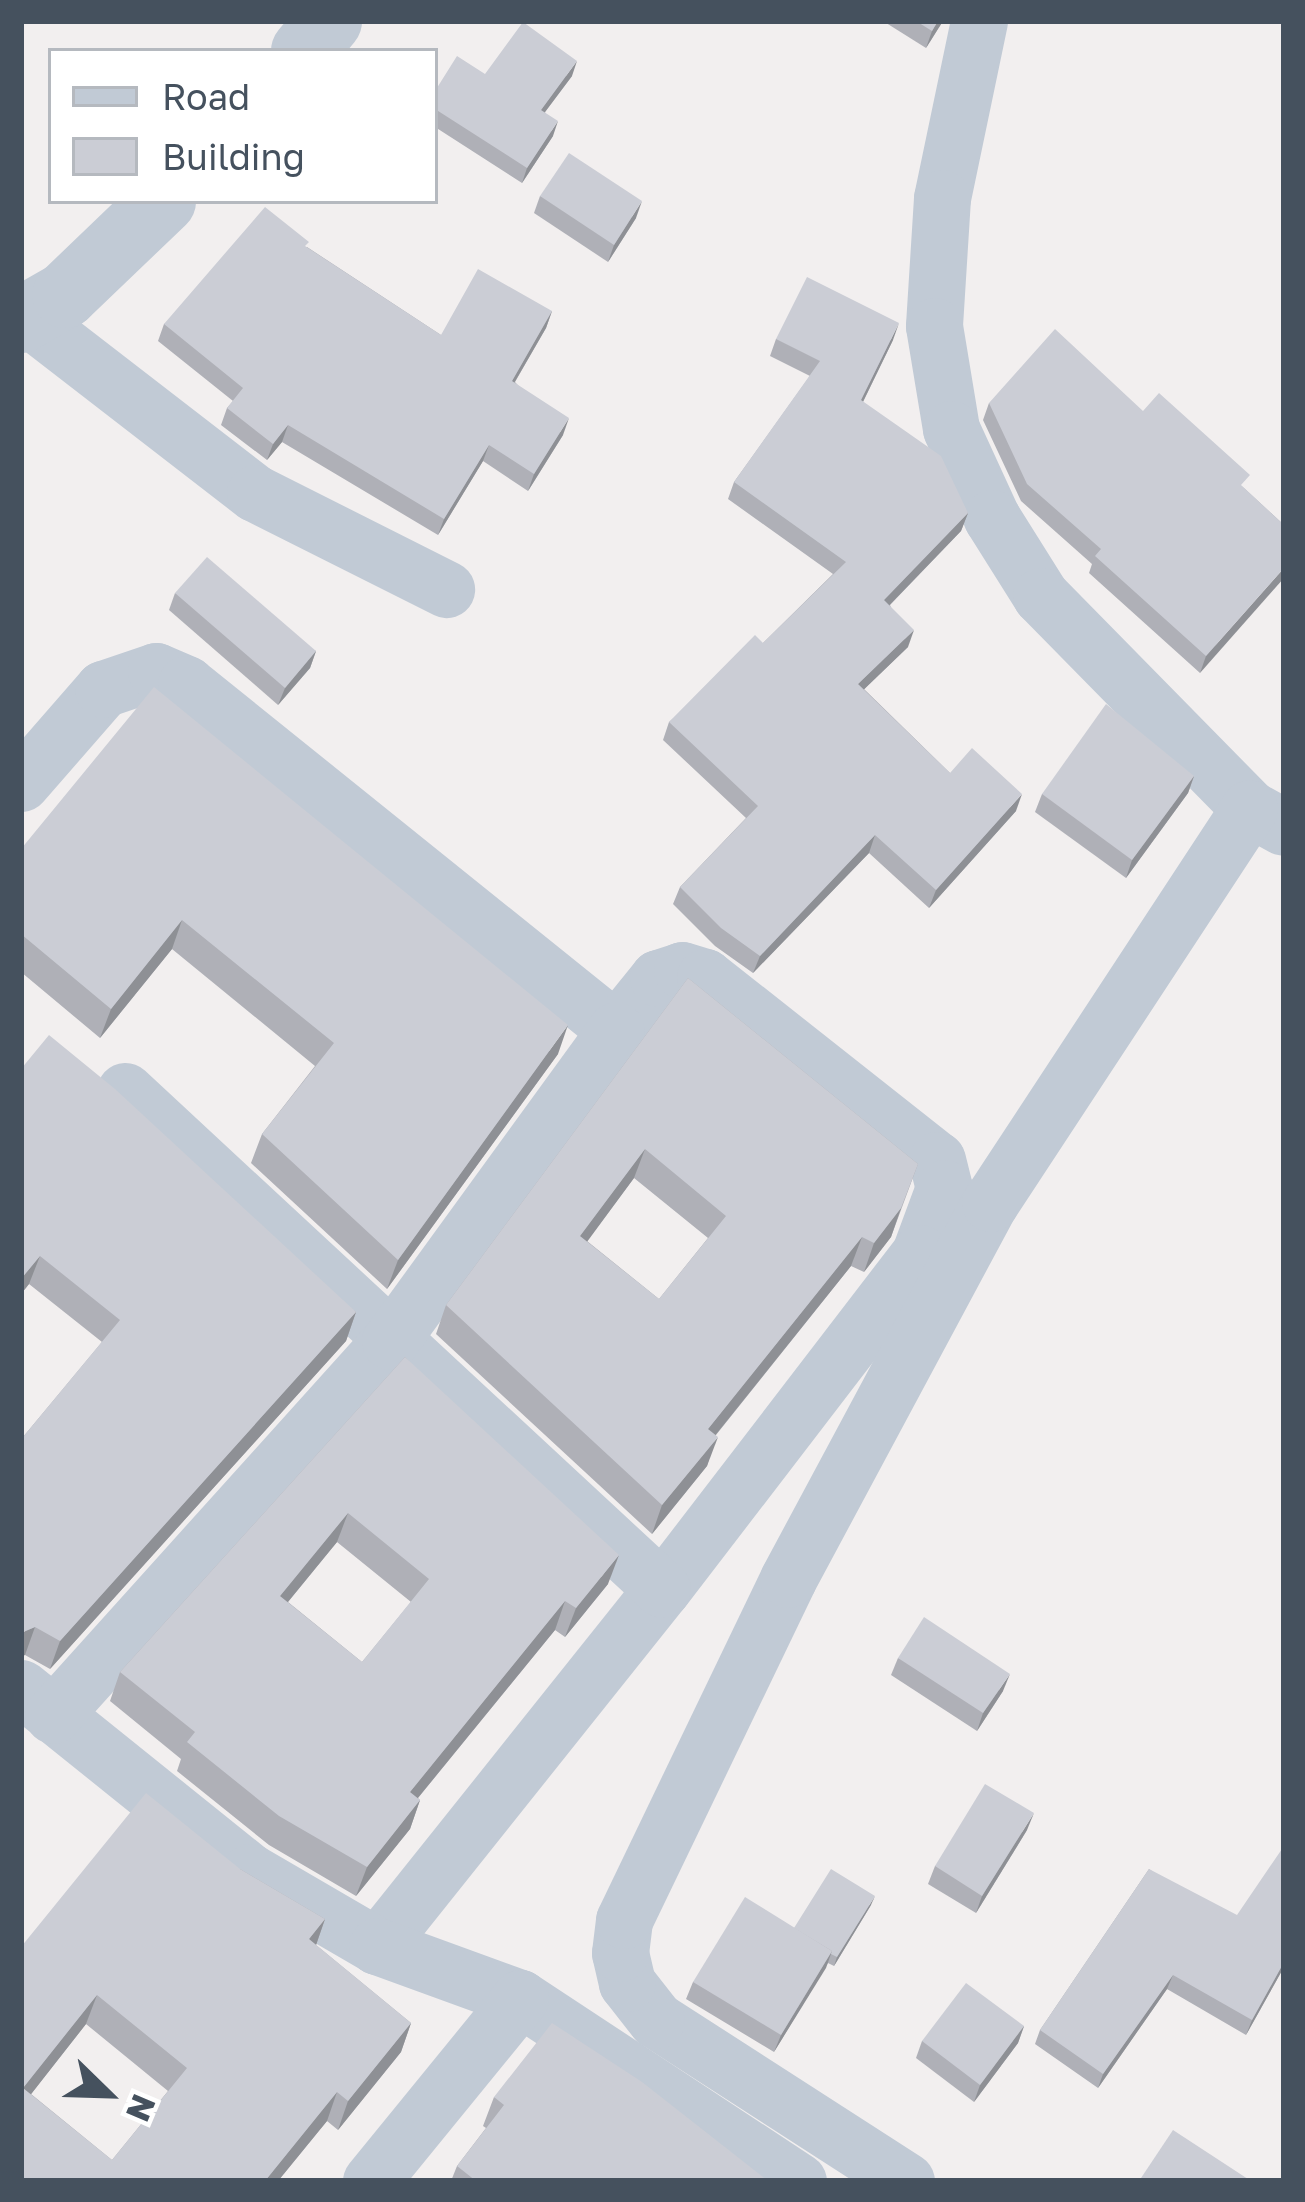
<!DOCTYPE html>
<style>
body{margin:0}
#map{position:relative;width:1305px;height:2202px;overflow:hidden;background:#f2efef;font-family:"Golos Text",sans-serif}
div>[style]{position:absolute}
.minor>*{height:57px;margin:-28.5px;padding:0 28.5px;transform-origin:28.5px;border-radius:28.5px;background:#c1cad5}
.tertiary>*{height:66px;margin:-33px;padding:0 33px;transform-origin:33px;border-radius:33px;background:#c1cad5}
.wall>*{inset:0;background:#afb0b7}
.shaded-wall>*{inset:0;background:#8e9095}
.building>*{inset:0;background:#cbcdd5}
span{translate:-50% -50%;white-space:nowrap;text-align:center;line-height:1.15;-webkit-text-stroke:9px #fff;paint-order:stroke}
.frame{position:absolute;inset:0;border:24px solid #45515e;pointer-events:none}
.legend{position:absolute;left:48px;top:48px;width:390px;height:156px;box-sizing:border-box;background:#fff;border:3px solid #b5b9bf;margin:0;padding:15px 21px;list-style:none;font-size:36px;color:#45515e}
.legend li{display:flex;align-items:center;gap:24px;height:60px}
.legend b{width:60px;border:3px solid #b5b9bf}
.north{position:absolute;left:48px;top:2034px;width:120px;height:120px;-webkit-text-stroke:9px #fff;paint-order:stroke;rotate:113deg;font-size:33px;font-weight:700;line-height:48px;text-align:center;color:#45515e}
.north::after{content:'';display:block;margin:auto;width:42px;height:54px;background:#45515e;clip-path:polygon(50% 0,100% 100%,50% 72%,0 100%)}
</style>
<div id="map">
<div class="minor">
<i style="left:979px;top:21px;width:181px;rotate:101.8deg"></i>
<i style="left:942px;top:198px;width:128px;rotate:93.6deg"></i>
<i style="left:934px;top:326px;width:104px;rotate:80.6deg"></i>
<i style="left:951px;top:429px;width:98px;rotate:65.3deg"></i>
<i style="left:992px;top:518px;width:92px;rotate:57.9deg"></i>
<i style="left:1041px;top:596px;width:297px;rotate:45.5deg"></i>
<i style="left:1249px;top:808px;width:38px;rotate:29deg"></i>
<i style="left:27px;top:317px;width:288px;rotate:37.7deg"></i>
<i style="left:255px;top:493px;width:214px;rotate:26.7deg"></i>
<i style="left:21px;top:783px;width:125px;rotate:-48.9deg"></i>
<i style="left:103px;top:689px;width:56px;rotate:-18.8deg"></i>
<i style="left:156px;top:671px;width:33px;rotate:23deg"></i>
<i style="left:186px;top:684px;width:552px;rotate:38.82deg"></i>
<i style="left:616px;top:1030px;width:67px;rotate:-51.1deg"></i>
<i style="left:658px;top:978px;width:25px;rotate:-18deg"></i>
<i style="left:682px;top:970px;width:24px;rotate:17deg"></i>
<i style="left:705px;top:977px;width:295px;rotate:38.3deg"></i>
<i style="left:937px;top:1160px;width:29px;rotate:76deg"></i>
<i style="left:944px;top:1188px;width:69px;rotate:110.3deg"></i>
<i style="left:920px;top:1253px;width:424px;rotate:127.5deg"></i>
<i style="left:662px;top:1589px;width:457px;rotate:128.6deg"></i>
<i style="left:125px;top:1091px;width:732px;rotate:42.84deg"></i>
<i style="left:21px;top:1688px;width:294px;rotate:38.8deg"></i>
<i style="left:250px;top:1872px;width:147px;rotate:30.2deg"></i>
<i style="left:377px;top:1946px;width:152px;rotate:20deg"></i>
<i style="left:520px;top:1998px;width:333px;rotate:33.4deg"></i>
<i style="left:53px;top:1715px;width:503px;rotate:-47.98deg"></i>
<i style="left:390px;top:1341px;width:384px;rotate:-54deg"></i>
<i style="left:371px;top:2181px;width:236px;rotate:-50.8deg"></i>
<i style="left:906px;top:2181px;width:297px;rotate:-147.2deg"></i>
<i style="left:656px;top:2020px;width:47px;rotate:-128.1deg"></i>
<i style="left:627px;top:1983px;width:31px;rotate:-103deg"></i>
<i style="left:620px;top:1953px;width:33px;rotate:-83deg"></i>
<i style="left:624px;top:1920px;width:378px;rotate:-64.3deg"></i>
<i style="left:788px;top:1579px;width:427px;rotate:-61.8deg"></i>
<i style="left:990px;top:1203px;width:472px;rotate:-56.7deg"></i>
</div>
<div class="tertiary">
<i style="left:304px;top:51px;width:39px;rotate:-50deg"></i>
<i style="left:21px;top:320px;width:51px;rotate:-29.6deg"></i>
<i style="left:65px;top:295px;width:136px;rotate:-43.8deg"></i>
</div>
<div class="wall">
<i style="clip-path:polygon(883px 21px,943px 21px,926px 48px)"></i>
<i style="clip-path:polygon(485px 74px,572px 76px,545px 112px,553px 136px,522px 183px,435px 127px,435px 91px)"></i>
<i style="clip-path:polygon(540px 196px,636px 218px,608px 262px,534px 213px)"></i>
<i style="clip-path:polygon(307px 247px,441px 335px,552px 311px,546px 328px,515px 382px,563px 435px,528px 491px,483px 461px,438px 535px,282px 442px,267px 460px,221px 425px,227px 408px,233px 401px,158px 341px,164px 324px)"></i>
<i style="clip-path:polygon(776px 339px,893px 340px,863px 402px,968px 513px,961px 531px,890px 605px,908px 647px,864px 689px,950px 773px,1016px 811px,929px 908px,869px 853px,753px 973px,715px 946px,673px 904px,680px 887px,746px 818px,663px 740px,669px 722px,763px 643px,833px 574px,728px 499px,734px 482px,810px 376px,770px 356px)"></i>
<i style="clip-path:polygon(989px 403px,1143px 411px,1245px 489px,1284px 525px,1200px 673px,1089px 573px,1092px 564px,1021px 501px,983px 420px)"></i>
<i style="clip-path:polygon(175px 593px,316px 651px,310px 668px,278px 705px,169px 610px)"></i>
<i style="clip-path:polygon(1194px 776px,1188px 793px,1126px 878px,1035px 812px,1042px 794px)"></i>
<i style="clip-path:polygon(21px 849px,558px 1054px,387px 1289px,251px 1163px,262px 1134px,315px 1066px,172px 949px,100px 1038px,21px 972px)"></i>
<i style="clip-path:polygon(evenodd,688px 978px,918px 1164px,891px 1237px,864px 1272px,851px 1266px,716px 1435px,707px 1466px,652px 1534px,436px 1334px,446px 1305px,688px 978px,634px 1178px,708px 1238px,659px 1299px,587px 1241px,634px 1178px)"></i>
<i style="clip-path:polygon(21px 1069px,356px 1312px,346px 1341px,50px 1669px,25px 1655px,23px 1437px,102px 1342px,29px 1284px,21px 1294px)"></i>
<i style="clip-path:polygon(evenodd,405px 1357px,608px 1584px,565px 1637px,555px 1630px,418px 1798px,420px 1800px,410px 1829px,356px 1896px,269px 1845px,177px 1771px,181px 1759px,110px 1701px,120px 1672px,405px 1357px,337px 1542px,411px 1602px,362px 1662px,288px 1602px,337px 1542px)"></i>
<i style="clip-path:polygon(898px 1658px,1003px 1691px,977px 1731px,891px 1675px)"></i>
<i style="clip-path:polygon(1027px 1830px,976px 1913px,928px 1884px,935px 1866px)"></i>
<i style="clip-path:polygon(evenodd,240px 1869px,325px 1919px,316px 1945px,411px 2023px,401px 2052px,338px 2130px,327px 2121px,278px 2181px,21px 2181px,21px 1947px,240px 1869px,86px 2024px,168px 2091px,112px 2160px,31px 2094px,86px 2024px)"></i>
<i style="clip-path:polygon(1149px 1869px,1284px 1967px,1246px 2035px,1167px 1989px,1098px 2088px,1035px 2044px,1040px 2030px)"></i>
<i style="clip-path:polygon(871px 1905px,834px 1966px,828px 1963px,774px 2052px,686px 1999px,693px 1982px,794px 1928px)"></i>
<i style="clip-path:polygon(1024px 2026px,1018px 2043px,974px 2102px,916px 2058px,922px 2041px)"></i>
<i style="clip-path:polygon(494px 2097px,768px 2181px,451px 2181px,457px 2166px,486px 2128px,483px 2126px)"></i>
</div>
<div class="shaded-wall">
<i style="clip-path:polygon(938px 21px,943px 21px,926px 48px,932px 31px)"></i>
<i style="clip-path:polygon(577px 61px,572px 76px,536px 124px,541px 110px)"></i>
<i style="clip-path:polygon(558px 121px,553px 136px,522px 183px,527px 168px)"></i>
<i style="clip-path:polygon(642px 201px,636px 218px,608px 262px,614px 245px)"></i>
<i style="clip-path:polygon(552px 311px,546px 328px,506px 397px,512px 381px)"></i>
<i style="clip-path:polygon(899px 323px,893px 340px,855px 418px,861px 400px)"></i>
<i style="clip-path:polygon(569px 418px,563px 435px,528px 491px,534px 474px)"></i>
<i style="clip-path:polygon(288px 425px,282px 442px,267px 460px,273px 444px)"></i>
<i style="clip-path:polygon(489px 445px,483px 461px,438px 535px,444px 519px)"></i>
<i style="clip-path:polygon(968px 513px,961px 531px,878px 617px,884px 600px)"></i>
<i style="clip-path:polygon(1284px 568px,1284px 578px,1200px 673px,1206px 656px)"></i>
<i style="clip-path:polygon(914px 630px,908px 647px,852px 701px,858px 684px)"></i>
<i style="clip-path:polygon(316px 651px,310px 668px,278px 705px,285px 688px)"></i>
<i style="clip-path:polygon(1194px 776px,1188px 793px,1126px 878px,1132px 860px)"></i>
<i style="clip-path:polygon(1022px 794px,1016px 811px,929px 908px,936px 890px)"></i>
<i style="clip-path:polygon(875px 835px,869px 853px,753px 973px,760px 956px)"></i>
<i style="clip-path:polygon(182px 920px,172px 949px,100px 1038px,111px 1009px)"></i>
<i style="clip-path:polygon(568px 1025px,558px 1054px,387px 1289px,398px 1260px)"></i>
<i style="clip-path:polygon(645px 1149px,634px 1178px,570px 1265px,580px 1236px)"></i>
<i style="clip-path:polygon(901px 1208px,891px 1237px,864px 1272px,874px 1243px)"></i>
<i style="clip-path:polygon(862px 1237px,851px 1266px,697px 1458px,708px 1429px)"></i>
<i style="clip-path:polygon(40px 1256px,29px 1284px,21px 1294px,21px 1279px)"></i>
<i style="clip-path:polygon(356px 1312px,346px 1341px,50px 1669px,60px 1641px)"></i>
<i style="clip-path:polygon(718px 1437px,707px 1466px,652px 1534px,662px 1505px)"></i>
<i style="clip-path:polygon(348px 1513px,337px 1542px,269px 1625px,280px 1596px)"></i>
<i style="clip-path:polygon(619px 1555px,608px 1584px,565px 1637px,576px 1608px)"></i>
<i style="clip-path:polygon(565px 1601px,555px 1630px,399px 1821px,410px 1792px)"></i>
<i style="clip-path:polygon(35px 1627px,25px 1655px,21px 1657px,21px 1633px)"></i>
<i style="clip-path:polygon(1010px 1674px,1003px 1691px,977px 1731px,983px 1713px)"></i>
<i style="clip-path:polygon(420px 1800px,410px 1829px,356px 1896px,367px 1867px)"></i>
<i style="clip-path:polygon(1034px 1813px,1027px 1830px,976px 1913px,982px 1896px)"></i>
<i style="clip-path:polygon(875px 1896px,871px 1905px,834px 1966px,837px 1957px)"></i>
<i style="clip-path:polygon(325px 1919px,315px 1948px,309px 1939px)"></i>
<i style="clip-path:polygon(832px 1951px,826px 1968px,774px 2052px,781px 2035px)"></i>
<i style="clip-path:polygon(1284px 1962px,1284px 1967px,1246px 2035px,1252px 2020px)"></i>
<i style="clip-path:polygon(1173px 1975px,1167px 1989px,1098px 2088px,1103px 2074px)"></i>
<i style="clip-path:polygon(97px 1995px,86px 2024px,21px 2107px,23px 2088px)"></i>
<i style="clip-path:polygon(411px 2023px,401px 2052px,338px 2130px,348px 2101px)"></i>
<i style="clip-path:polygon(1024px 2026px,1018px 2043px,974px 2102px,980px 2085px)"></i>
<i style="clip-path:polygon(337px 2092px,327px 2121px,278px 2181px,265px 2181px)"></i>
</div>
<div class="building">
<i style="clip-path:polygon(916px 21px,938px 21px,932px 31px)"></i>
<i style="clip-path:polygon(523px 22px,577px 61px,541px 110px,558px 121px,527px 168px,435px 109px,435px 91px,457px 56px,485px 74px)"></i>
<i style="clip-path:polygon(569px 153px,642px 201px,614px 245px,540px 196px)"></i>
<i style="clip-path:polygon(265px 207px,309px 242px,305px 246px,441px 335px,478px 269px,552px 311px,512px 381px,569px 418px,534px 474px,489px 445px,444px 519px,288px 425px,273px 444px,227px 408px,243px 388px,164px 324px)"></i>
<i style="clip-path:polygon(807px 277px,899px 323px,861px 400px,941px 456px,968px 513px,884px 600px,914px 630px,858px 684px,950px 773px,972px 748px,1022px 794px,936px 890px,875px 835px,760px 956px,721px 928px,680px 887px,758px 806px,669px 722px,755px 635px,763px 643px,846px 562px,734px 482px,820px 361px,776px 339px)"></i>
<i style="clip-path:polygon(1055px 329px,1143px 411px,1159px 393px,1250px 475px,1241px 485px,1284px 525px,1284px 568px,1206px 656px,1095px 556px,1101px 549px,1027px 484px,989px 403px)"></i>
<i style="clip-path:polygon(207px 557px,316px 651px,285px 688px,175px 593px)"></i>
<i style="clip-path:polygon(154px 687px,568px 1025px,398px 1260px,262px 1134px,334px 1043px,182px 920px,111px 1009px,21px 934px,21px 849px)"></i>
<i style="clip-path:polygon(1106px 704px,1194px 776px,1132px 860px,1042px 794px)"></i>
<i style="clip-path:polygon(evenodd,688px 978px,918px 1164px,901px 1208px,874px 1243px,862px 1237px,708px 1429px,718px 1437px,662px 1505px,446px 1305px,688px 978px,645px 1149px,726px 1216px,659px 1299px,580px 1236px,645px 1149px)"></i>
<i style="clip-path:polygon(49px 1035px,115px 1089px,356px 1312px,60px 1641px,35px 1627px,21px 1633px,21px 1435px,23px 1437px,120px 1320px,40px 1256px,21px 1279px,21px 1069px)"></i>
<i style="clip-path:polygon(evenodd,405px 1357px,619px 1555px,576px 1608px,565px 1601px,410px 1792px,420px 1800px,367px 1867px,279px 1816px,187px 1742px,195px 1732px,120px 1672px,405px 1357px,348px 1513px,429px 1579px,362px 1662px,280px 1596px,348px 1513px)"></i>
<i style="clip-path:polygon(924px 1617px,1010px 1674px,983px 1713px,898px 1658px)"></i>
<i style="clip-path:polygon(985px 1784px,1034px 1813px,982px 1896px,935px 1866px)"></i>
<i style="clip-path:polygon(evenodd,146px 1793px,240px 1869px,325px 1919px,309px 1939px,411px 2023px,348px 2101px,337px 2092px,265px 2181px,21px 2181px,21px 1947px,146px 1793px,97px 1995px,187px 2068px,112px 2160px,23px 2088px,97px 1995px)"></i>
<i style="clip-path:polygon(1284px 1846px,1284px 1962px,1252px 2020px,1173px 1975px,1103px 2074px,1040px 2030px,1149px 1869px,1237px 1915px)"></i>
<i style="clip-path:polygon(831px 1869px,875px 1896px,837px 1957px,831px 1954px,832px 1951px,794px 1928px)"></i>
<i style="clip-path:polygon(745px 1897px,832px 1951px,781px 2035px,693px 1982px)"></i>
<i style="clip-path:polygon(966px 1983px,1024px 2026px,980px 2085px,922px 2041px)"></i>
<i style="clip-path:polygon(552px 2023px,642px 2082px,768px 2181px,476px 2181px,457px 2166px,504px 2105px,494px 2097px)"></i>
<i style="clip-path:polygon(1173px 2130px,1251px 2181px,1139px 2181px)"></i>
</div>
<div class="frame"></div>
<ul class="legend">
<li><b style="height:15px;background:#c1cad5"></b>Road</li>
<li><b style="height:33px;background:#cbcdd5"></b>Building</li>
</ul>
<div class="north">N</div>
</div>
